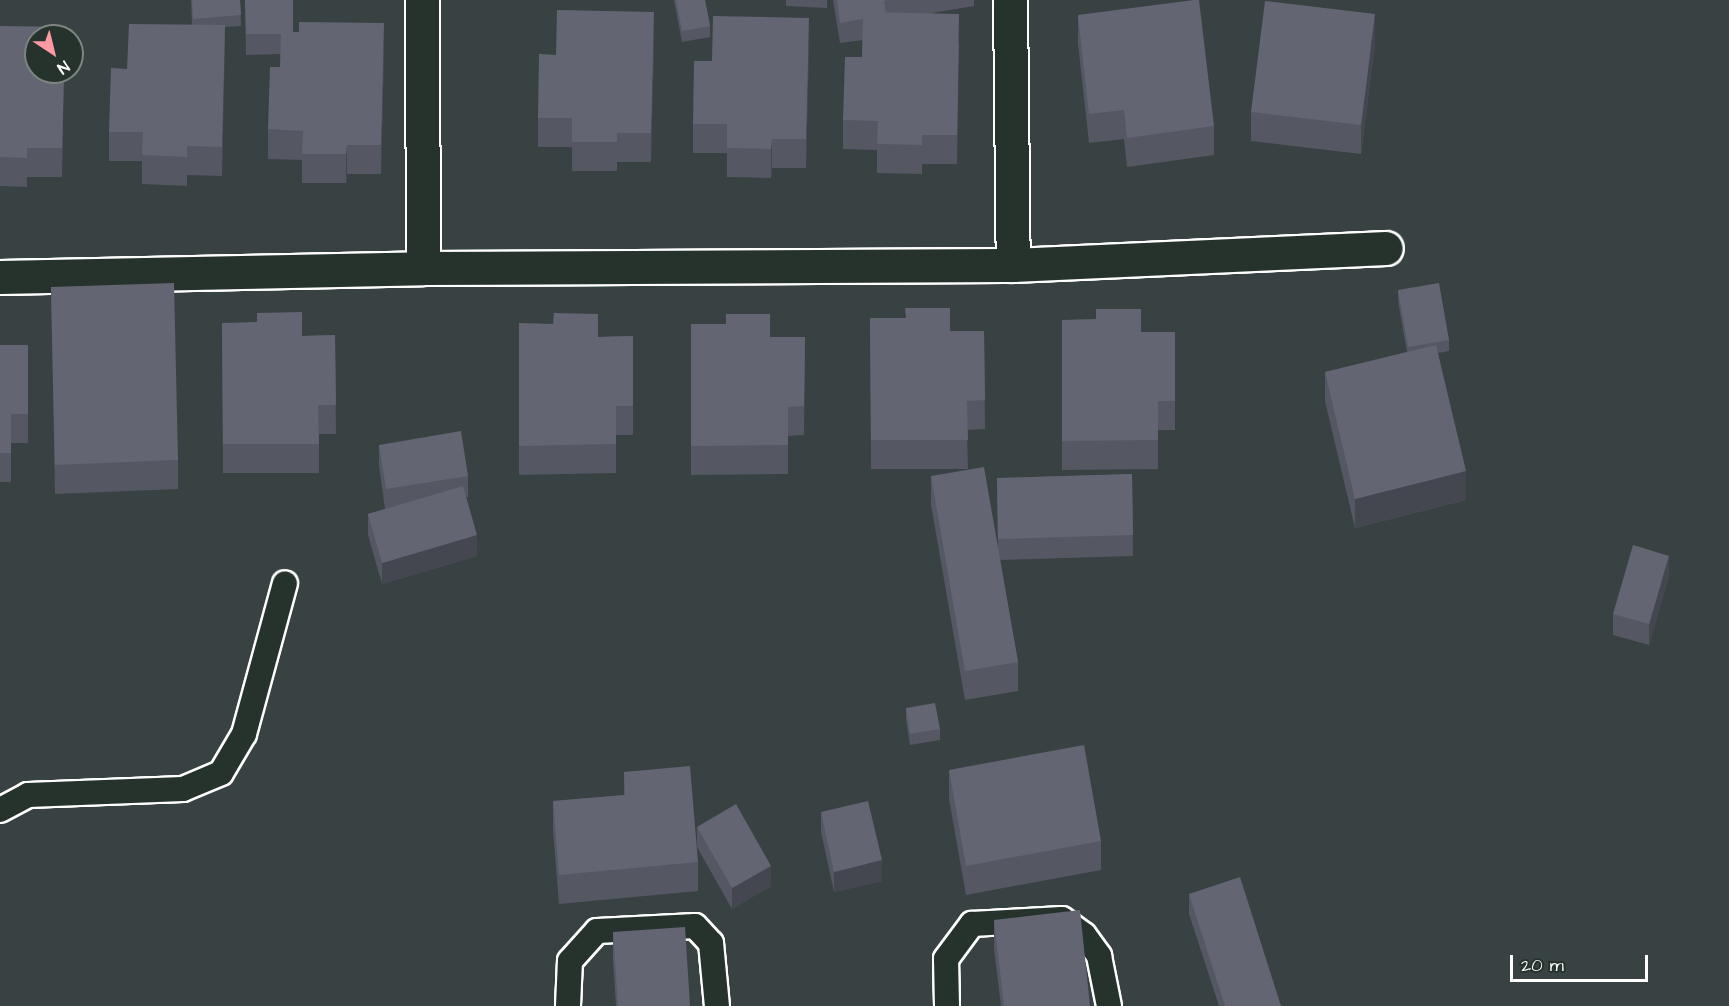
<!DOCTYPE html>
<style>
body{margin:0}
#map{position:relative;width:1729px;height:1006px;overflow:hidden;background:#384242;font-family:"Architects Daughter",sans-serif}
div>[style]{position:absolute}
.roads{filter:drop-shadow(2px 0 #fff) drop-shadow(-2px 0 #fff) drop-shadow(0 2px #fff) drop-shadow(0 -2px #fff)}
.service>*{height:24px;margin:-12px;padding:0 12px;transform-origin:12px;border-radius:12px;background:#26332d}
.minor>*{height:33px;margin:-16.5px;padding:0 16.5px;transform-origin:16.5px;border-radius:16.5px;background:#26332d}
.wall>*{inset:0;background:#555763}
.shaded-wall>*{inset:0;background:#454750}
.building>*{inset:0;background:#636573}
span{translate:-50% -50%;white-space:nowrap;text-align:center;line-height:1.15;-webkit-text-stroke:6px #26332d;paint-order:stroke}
.north{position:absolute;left:24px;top:24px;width:60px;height:60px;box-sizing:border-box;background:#26332d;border:2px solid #7d8581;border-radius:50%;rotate:145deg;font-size:16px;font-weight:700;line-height:24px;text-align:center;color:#fff}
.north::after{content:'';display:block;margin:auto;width:21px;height:27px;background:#ff9aa2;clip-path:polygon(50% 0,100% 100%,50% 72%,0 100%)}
.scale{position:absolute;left:1510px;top:955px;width:138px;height:27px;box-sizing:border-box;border:3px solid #fff;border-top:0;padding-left:8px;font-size:18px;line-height:21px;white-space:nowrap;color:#fff;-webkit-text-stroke:4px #26332d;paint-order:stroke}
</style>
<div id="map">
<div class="roads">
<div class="service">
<i style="left:0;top:810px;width:32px;rotate:-28deg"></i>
<i style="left:28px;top:795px;width:155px;rotate:-2.2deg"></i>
<i style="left:183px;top:789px;width:41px;rotate:-22.8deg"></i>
<i style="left:221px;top:773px;width:45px;rotate:-59.5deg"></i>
<i style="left:244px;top:734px;width:156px;rotate:-74.8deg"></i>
<i style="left:568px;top:1006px;width:45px;rotate:-87.5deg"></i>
<i style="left:570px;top:961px;width:40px;rotate:-48deg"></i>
<i style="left:597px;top:931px;width:98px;rotate:-2.9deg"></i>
<i style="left:695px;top:926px;width:23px;rotate:47deg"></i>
<i style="left:711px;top:943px;width:63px;rotate:84.6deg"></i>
<i style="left:947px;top:1006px;width:47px;rotate:-91.2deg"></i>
<i style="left:946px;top:959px;width:44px;rotate:-53.4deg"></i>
<i style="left:972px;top:924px;width:90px;rotate:-3.2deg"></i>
<i style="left:1062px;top:919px;width:27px;rotate:36deg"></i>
<i style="left:1084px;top:935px;width:26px;rotate:54deg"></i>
<i style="left:1099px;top:956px;width:51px;rotate:78.7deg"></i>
</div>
<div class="minor">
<i style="left:422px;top:0;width:268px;rotate:89.8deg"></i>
<i style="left:1010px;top:0;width:265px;rotate:89.4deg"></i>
<i style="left:0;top:277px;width:423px;rotate:-1.2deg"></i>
<i style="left:423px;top:268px;width:590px;rotate:-0.29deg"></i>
<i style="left:1013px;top:265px;width:373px;rotate:-2.6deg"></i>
</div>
</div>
<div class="wall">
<i style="clip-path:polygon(191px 0,240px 0,241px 26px,225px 27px,222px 176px,187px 175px,187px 186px,142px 184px,142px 161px,109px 161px,109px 132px,127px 69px,192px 24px)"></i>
<i style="clip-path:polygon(245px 0,293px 32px,384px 52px,381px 174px,347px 174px,346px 183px,302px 183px,302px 160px,268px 159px,268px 129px,280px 67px,281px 54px,246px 55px)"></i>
<i style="clip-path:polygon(674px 0,705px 0,710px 26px,710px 37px,682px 42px)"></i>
<i style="clip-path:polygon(786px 0,827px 0,827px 8px,786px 6px)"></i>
<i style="clip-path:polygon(833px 0,974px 0,974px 6px,932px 13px,959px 43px,957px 164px,922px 164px,922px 174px,877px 173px,877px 150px,843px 149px,843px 120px,862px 57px,863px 40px,840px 43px)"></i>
<i style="clip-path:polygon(1078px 15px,1214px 126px,1214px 155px,1127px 167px,1124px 139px,1089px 143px,1078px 44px)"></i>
<i style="clip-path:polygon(0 26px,64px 72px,62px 177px,27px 177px,27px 187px,0 186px)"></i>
<i style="clip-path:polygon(654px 41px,651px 162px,617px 162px,617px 171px,572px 171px,572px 147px,538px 147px,538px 118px,556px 55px)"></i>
<i style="clip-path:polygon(1375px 44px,1361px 154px,1251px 141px,1251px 112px)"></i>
<i style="clip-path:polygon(809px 47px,806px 168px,772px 168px,771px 178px,727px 177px,727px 153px,693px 153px,693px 124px,712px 61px)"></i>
<i style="clip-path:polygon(51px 287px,178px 460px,178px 489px,55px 494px)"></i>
<i style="clip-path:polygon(1398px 290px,1449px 340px,1449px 351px,1438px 353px,1466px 500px,1355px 528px,1325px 401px,1325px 372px,1407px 352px,1398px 301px)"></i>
<i style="clip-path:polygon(870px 318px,950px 331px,984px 331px,985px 429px,967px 430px,968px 469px,871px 469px)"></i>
<i style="clip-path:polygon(1062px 320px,1141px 332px,1175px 332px,1175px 430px,1158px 430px,1158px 469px,1062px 470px)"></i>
<i style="clip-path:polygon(222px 323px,302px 336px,335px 335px,336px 434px,319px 434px,319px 473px,223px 473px)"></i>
<i style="clip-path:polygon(519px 323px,598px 337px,633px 336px,633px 435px,616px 435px,616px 473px,519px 475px)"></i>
<i style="clip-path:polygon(691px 324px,770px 337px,805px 337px,804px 435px,788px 436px,788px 474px,691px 475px)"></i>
<i style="clip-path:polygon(0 345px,28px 345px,28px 443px,11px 443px,11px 482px,0 482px)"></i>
<i style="clip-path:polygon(379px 445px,468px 476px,468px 497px,466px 497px,477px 556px,382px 584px,368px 535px,368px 514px,385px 509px,379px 466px)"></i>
<i style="clip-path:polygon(1132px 474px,1133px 556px,1000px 560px,1018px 662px,1018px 691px,965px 700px,931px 505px,931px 476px,998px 548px,997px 478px)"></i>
<i style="clip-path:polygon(1669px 576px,1649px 645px,1613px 635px,1613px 614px)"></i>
<i style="clip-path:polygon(906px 708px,940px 729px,940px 740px,910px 745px,906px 719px)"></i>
<i style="clip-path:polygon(949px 770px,1101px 841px,1101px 870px,966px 895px,949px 799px)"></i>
<i style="clip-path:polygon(624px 772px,698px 862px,698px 891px,559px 904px,553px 830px,553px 801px,624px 795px)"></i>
<i style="clip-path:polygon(821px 812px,882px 881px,834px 892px,821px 832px)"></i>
<i style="clip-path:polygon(697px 827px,771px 886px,732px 909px,697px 847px)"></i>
<i style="clip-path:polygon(1189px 894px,1281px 1006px,1219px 1006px,1189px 914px)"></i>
<i style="clip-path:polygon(994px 920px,1090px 1006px,1001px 1006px,994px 949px)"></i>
<i style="clip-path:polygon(613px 932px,690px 1006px,616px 1006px,613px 961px)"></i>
</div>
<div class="shaded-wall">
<i style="clip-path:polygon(654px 12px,654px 41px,651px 162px,651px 133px)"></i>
<i style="clip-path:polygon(1375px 14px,1375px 44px,1361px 154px,1361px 125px)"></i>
<i style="clip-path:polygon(809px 18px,809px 47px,806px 168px,806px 139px)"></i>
<i style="clip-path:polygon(384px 23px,384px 52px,381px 174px,381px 145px)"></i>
<i style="clip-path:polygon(225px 25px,225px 54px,222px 176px,222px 147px)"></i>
<i style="clip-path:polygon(772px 139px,772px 168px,771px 178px,771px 149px)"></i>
<i style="clip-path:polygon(347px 145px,347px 174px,346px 183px,346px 154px)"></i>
<i style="clip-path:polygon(1466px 471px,1466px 500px,1355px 528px,1355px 499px)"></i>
<i style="clip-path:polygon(477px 535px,477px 556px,382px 584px,382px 563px)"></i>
<i style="clip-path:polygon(1669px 556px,1669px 576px,1649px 645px,1649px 624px)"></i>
<i style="clip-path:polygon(882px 860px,882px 881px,834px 892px,834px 872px)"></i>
<i style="clip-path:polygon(771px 866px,771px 886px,732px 909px,732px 888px)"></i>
</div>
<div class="building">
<i style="clip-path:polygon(192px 0,240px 0,241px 15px,193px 19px)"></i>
<i style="clip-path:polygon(245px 0,293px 0,293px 32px,281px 32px,281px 34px,246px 34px)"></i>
<i style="clip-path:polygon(676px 0,705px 0,710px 26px,682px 31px)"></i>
<i style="clip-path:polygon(837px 0,888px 0,884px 1px,886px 13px,863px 12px,863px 19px,840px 23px)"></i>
<i style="clip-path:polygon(1194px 0,1199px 0,1214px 126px,1127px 138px,1124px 110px,1089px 114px,1078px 15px)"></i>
<i style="clip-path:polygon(1265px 1px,1375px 14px,1361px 125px,1251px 112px)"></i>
<i style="clip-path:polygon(557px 10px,654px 12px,651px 133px,617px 133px,617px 142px,572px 142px,572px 118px,538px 118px,539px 54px,556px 55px)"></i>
<i style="clip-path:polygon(863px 12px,959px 14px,957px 135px,922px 135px,922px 145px,877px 144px,878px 121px,843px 120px,845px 57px,862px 57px)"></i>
<i style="clip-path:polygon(713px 16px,809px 18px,806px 139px,772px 139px,771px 149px,727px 148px,727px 124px,693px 124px,694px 61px,712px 61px)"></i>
<i style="clip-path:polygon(299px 22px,384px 23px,381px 145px,347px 145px,346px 154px,302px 154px,303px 131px,268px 129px,270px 67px,280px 67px,281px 32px,299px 32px)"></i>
<i style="clip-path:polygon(129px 24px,225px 25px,222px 147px,187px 146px,187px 157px,142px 155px,143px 132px,109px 132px,111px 68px,127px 69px)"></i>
<i style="clip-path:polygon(0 26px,65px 27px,64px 36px,36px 36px,36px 72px,64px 72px,62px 148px,27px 148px,27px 158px,0 157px)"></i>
<i style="clip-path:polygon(174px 283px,178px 460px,55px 465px,51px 287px)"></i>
<i style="clip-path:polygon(1439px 283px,1449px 340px,1408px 347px,1398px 290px)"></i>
<i style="clip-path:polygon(905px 308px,950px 308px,950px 331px,984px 331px,985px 400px,967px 401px,968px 440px,871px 440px,870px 318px,906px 318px)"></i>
<i style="clip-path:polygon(1096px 309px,1141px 309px,1141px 332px,1175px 332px,1175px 401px,1158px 401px,1158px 440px,1062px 441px,1062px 320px,1096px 319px)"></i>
<i style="clip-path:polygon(302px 312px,302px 336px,335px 335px,336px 405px,318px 405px,319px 444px,223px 444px,222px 323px,257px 322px,257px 313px)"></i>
<i style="clip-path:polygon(554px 313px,598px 314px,598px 337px,633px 336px,633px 406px,616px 406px,616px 444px,519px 446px,519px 323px,553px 324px)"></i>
<i style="clip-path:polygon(726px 314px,770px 314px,770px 337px,805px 337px,804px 406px,788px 407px,788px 445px,691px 446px,691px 324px,726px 324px)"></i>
<i style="clip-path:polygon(0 345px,28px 345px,28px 414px,11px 414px,11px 453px,0 453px)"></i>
<i style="clip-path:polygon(1436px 345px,1466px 471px,1355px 499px,1325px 372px)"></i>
<i style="clip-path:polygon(461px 431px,468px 476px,386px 489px,379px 445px)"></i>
<i style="clip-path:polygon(984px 467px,1018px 662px,965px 671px,931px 476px)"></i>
<i style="clip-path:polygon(1132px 474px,1133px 535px,998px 539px,997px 478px)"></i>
<i style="clip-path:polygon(463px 486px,477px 535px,382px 563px,368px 514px)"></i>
<i style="clip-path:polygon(1633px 545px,1669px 556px,1649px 624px,1613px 614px)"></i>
<i style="clip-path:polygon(935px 703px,940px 729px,910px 734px,906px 708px)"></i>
<i style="clip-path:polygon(1084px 745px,1101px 841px,966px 866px,949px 770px)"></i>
<i style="clip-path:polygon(690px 766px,698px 862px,559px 875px,553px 801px,625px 795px,624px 772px)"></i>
<i style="clip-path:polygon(868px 801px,882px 860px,834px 872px,821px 812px)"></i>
<i style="clip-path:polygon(736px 804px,771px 866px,732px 888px,697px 827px)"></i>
<i style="clip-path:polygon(1240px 877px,1281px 1006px,1225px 1006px,1189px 894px)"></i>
<i style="clip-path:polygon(1080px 910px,1090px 1006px,1004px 1006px,994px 920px)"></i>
<i style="clip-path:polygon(685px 927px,690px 1006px,618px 1006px,613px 932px)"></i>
</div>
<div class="north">N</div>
<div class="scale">20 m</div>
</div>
